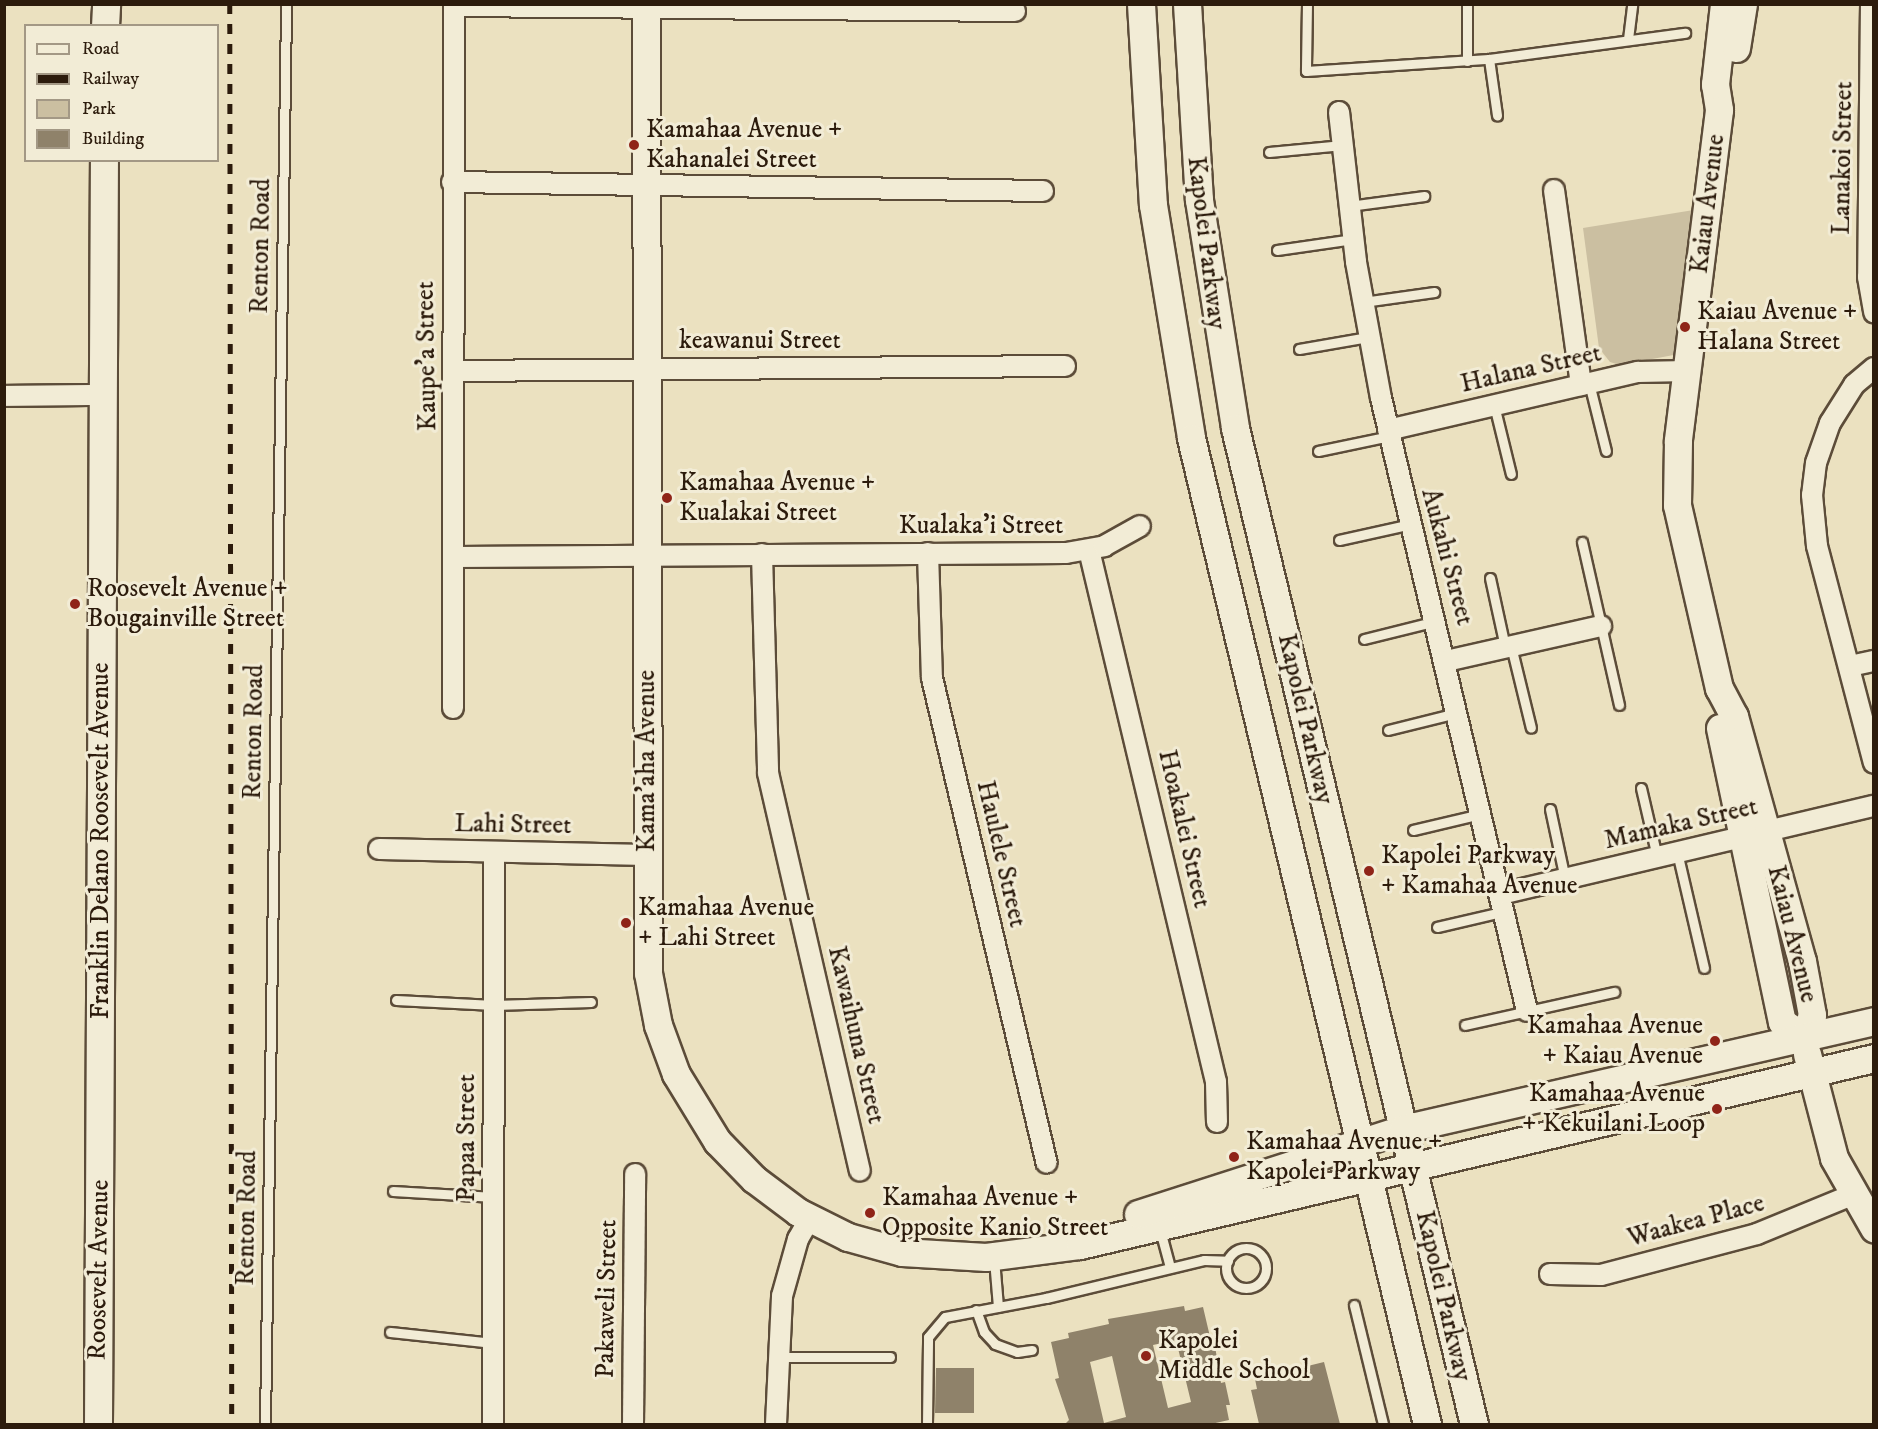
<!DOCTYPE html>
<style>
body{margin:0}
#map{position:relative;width:1878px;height:1429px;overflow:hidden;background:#ebe1c0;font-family:"IM FELL DW Pica",serif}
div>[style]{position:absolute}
.green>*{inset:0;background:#cbbfa1}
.building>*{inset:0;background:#8f826a}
.roads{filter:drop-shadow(2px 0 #5c4c39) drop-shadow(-2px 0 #5c4c39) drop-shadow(0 2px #5c4c39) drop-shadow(0 -2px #5c4c39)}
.lane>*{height:9px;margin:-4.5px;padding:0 4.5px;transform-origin:4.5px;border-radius:4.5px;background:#f2ecd6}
.lane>.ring{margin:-4.5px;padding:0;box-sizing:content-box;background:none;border:9px solid #f2ecd6;border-radius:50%}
.street>*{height:20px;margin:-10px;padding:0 10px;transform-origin:10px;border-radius:10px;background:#f2ecd6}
.secondary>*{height:27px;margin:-13.5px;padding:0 13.5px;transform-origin:13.5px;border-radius:13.5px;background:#f2ecd6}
.rail>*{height:4.5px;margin-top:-2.25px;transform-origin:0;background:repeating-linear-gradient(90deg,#2c1b0c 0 10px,transparent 0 20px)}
.dots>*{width:16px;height:16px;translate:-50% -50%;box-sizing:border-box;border:3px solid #f2ecd6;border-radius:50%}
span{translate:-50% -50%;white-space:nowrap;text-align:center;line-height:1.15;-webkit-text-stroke:6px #f2ecd6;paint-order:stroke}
.poi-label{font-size:26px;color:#2c1b0c}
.left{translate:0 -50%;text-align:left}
.right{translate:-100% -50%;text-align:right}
.street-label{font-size:26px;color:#2c1b0c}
.frame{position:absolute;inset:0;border:6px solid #2c1b0c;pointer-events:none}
.legend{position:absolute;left:24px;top:24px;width:195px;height:138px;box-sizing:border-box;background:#f2ecd6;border:2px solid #a39885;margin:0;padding:8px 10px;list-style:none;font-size:18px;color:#2c1b0c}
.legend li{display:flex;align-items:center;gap:12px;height:30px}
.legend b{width:30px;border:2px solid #a39885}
</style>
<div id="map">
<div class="green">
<i style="clip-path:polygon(1706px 208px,1679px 354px,1620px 365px,1610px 362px,1599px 348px,1583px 228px)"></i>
</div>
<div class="building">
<i style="clip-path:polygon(evenodd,1184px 1306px,1185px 1311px,1203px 1307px,1211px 1341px,1214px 1340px,1221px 1383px,1225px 1382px,1230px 1405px,1226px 1405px,1229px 1420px,1211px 1424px,1065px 1424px,1069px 1420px,1055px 1379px,1059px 1378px,1051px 1342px,1069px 1338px,1068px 1333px,1109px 1324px,1108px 1319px,1184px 1306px,1176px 1340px,1191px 1402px,1168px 1408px,1153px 1345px,1176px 1340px,1184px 1306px,1112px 1356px,1126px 1417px,1104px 1423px,1090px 1362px,1112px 1356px)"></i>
<i style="clip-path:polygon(1324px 1362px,1340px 1424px,1259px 1424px,1251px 1390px,1257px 1389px,1255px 1379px)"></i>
<i style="clip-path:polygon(936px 1368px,974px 1368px,974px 1413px,935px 1413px)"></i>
</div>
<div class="roads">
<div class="lane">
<i style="left:1307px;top:4px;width:67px;rotate:90.9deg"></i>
<i style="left:1306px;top:71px;width:183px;rotate:-3.8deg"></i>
<i style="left:1489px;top:59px;width:198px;rotate:-7.6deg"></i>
<i style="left:1628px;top:39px;width:35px;rotate:-83deg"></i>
<i style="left:1489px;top:59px;width:57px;rotate:81.9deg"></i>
<i style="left:1467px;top:61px;width:57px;rotate:-90deg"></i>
<i style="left:1269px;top:152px;width:74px;rotate:-5.4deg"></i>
<i style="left:1349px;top:206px;width:76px;rotate:-7.6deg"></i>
<i style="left:1277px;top:250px;width:77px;rotate:-8.2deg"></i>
<i style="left:1363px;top:302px;width:72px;rotate:-8deg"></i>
<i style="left:1299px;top:349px;width:70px;rotate:-9.9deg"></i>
<i style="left:1589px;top:383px;width:70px;rotate:76deg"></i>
<i style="left:1494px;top:405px;width:71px;rotate:76.2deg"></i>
<i style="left:1318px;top:451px;width:74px;rotate:-11.8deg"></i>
<i style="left:1339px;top:540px;width:74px;rotate:-12.5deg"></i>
<i style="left:1582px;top:542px;width:167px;rotate:77.2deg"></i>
<i style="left:1490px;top:578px;width:71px;rotate:77.7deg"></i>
<i style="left:1364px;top:639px;width:74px;rotate:-14deg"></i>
<i style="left:1511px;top:646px;width:84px;rotate:76.3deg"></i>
<i style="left:1388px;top:730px;width:70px;rotate:-14deg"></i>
<i style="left:1641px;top:788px;width:71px;rotate:76.9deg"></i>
<i style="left:1550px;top:809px;width:72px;rotate:77.9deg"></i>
<i style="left:1413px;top:830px;width:69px;rotate:-13.4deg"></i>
<i style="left:1677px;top:852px;width:119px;rotate:76.9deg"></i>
<i style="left:1437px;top:927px;width:70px;rotate:-13.2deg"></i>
<i style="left:396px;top:1000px;width:98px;rotate:2.9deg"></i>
<i style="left:494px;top:1005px;width:97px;rotate:-1.8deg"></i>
<i style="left:1465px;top:1025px;width:153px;rotate:-12.5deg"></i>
<i style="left:393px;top:1191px;width:101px;rotate:3.4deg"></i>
<i style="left:1160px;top:1230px;width:39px;rotate:75deg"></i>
<i class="ring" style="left:1226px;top:1248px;width:31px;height:31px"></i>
<i style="left:994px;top:1259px;width:48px;rotate:85.2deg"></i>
<i style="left:1354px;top:1305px;width:122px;rotate:76.3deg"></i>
<i style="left:976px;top:1310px;width:23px;rotate:70deg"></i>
<i style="left:984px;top:1332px;width:16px;rotate:47deg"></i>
<i style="left:995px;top:1344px;width:23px;rotate:20deg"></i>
<i style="left:1017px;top:1352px;width:15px;rotate:-8deg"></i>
<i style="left:390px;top:1332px;width:104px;rotate:6.1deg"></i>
<i style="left:779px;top:1357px;width:111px"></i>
<i style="left:265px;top:1424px;width:1420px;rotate:-89.15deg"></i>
<i style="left:927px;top:1424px;width:87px;rotate:-89.3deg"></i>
<i style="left:928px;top:1337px;width:26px;rotate:-50deg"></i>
<i style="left:945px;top:1317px;width:103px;rotate:-10.7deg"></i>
<i style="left:1046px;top:1298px;width:163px;rotate:-13.5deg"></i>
<i style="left:1204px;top:1260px;width:24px;rotate:2deg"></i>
</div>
<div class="street">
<i style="left:1871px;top:4px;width:273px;rotate:90.6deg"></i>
<i style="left:1868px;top:277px;width:36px;rotate:80deg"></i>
<i style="left:454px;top:6px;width:561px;rotate:0.51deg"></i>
<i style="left:1339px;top:112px;width:151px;rotate:83.5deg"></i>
<i style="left:1356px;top:262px;width:138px;rotate:79.6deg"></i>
<i style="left:1381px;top:398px;width:630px;rotate:76.6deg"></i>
<i style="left:452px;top:182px;width:591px;rotate:0.87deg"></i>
<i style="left:1554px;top:190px;width:197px;rotate:82.1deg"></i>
<i style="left:1874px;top:368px;width:26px;rotate:140deg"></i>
<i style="left:1854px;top:385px;width:45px;rotate:122.3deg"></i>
<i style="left:1830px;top:423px;width:42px;rotate:109.3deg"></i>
<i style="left:1816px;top:463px;width:32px;rotate:97deg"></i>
<i style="left:1812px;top:495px;width:51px;rotate:84.4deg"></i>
<i style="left:1817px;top:546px;width:224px;rotate:75.3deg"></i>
<i style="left:455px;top:371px;width:610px;rotate:-0.47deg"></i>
<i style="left:4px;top:396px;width:99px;rotate:-0.6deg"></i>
<i style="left:1388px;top:430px;width:257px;rotate:-13.1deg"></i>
<i style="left:1638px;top:372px;width:49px;rotate:-1.2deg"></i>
<i style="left:1089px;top:550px;width:547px;rotate:76.57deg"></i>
<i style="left:1216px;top:1082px;width:40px;rotate:88.6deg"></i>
<i style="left:928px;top:553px;width:125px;rotate:88.2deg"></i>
<i style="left:932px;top:678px;width:498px;rotate:76.7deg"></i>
<i style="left:762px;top:554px;width:219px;rotate:88.4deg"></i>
<i style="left:768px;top:773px;width:408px;rotate:77deg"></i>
<i style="left:456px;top:557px;width:610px;rotate:-0.38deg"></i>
<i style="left:1066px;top:553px;width:39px;rotate:-10deg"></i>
<i style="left:1104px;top:546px;width:41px;rotate:-29.1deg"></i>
<i style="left:1446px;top:661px;width:159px;rotate:-12.7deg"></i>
<i style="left:1850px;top:666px;width:25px;rotate:-12deg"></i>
<i style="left:453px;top:708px;width:704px;rotate:-89.92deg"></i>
<i style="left:379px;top:849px;width:268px;rotate:1.3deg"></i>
<i style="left:1501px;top:894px;width:383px;rotate:-13.3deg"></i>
<i style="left:1550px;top:1274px;width:51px;rotate:1.1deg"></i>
<i style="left:1601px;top:1275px;width:161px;rotate:-14.7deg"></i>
<i style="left:1757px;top:1234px;width:103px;rotate:-22.3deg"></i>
<i style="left:493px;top:1424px;width:572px;rotate:-89.9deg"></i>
<i style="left:633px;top:1424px;width:250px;rotate:-89.5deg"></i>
<i style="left:776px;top:1424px;width:128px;rotate:-87.3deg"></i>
<i style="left:782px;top:1296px;width:59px;rotate:-74.3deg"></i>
<i style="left:798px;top:1239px;width:24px;rotate:-60deg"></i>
</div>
<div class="secondary">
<i style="left:646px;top:4px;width:969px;rotate:89.88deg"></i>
<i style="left:648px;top:973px;width:53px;rotate:79.1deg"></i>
<i style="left:658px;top:1025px;width:52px;rotate:69.8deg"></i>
<i style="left:676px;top:1074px;width:79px;rotate:58.5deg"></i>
<i style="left:717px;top:1141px;width:53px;rotate:45.8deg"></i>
<i style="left:754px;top:1179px;width:55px;rotate:36.9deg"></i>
<i style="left:798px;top:1212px;width:56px;rotate:26.6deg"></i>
<i style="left:848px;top:1237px;width:56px;rotate:15.5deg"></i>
<i style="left:902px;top:1252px;width:84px;rotate:3.4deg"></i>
<i style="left:986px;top:1257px;width:95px;rotate:-7.3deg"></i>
<i style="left:1080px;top:1245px;width:816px;rotate:-13.25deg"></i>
<i style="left:1141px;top:4px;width:201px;rotate:86.6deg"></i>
<i style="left:1153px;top:205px;width:236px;rotate:80.7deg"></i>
<i style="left:1191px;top:438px;width:1014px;rotate:76.54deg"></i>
<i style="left:1187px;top:4px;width:196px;rotate:86.5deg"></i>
<i style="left:1199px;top:200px;width:231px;rotate:81deg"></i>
<i style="left:1235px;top:428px;width:1024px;rotate:76.51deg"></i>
<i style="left:1724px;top:4px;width:81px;rotate:96.4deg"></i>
<i style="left:1715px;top:84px;width:26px;rotate:81deg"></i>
<i style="left:1719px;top:110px;width:334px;rotate:97.1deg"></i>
<i style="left:1678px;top:441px;width:64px;rotate:90.9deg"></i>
<i style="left:1677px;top:505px;width:188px;rotate:77.1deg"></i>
<i style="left:1719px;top:688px;width:32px;rotate:62deg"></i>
<i style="left:1734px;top:716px;width:254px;rotate:74.5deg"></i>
<i style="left:1802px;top:961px;width:55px;rotate:79.5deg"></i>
<i style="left:1812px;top:1015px;width:23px;rotate:110deg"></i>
<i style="left:105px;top:26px;width:22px;rotate:-87deg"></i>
<i style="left:1736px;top:48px;width:45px;rotate:-81deg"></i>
<i style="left:1720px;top:728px;width:300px;rotate:78.1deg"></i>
<i style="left:1782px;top:1022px;width:27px;rotate:34deg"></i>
<i style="left:1807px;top:1054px;width:107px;rotate:75.4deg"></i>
<i style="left:1834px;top:1158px;width:81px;rotate:60.3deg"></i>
<i style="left:1138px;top:1214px;width:278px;rotate:-17.8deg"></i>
<i style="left:1403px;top:1129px;width:483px;rotate:-12.9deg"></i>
<i style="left:98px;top:1424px;width:1264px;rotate:-89.73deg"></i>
</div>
</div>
<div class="rail">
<i style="left:230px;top:4px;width:1420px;rotate:89.92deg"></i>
</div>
<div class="dots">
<i style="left:634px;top:145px;background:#8f2418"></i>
<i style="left:1685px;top:327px;background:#8f2418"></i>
<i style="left:667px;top:498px;background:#8f2418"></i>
<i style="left:75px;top:604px;background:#8f2418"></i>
<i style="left:1369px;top:871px;background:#8f2418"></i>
<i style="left:626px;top:923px;background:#8f2418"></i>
<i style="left:1715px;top:1041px;background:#8f2418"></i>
<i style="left:1717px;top:1109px;background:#8f2418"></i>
<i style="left:1234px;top:1157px;background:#8f2418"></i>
<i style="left:870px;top:1213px;background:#8f2418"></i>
<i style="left:1146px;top:1356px;background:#8f2418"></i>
</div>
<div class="poi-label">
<span class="left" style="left:646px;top:145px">Kamahaa Avenue +<br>Kahanalei Street</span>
<span class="left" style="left:1697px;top:327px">Kaiau Avenue +<br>Halana Street</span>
<span class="left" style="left:679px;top:498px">Kamahaa Avenue +<br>Kualakai Street</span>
<span class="left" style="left:87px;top:604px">Roosevelt Avenue +<br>Bougainville Street</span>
<span class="left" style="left:1381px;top:871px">Kapolei Parkway<br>+ Kamahaa Avenue</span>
<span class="left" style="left:638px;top:923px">Kamahaa Avenue<br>+ Lahi Street</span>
<span class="right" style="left:1703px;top:1041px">Kamahaa Avenue<br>+ Kaiau Avenue</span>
<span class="right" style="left:1705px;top:1109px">Kamahaa Avenue<br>+ Kekuilani Loop</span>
<span class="left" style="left:1246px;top:1157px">Kamahaa Avenue +<br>Kapolei Parkway</span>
<span class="left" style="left:882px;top:1213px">Kamahaa Avenue +<br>Opposite Kanio Street</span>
<span class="left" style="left:1158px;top:1356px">Kapolei<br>Middle School</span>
</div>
<div class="street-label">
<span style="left:1843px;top:158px;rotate:-89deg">Lanakoi Street</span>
<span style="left:1708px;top:204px;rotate:-83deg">Kaiau Avenue</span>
<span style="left:1206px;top:243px;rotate:83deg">Kapolei Parkway</span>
<span style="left:261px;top:246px;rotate:-89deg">Renton Road</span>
<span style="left:760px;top:341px">keawanui Street</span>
<span style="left:427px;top:356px;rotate:-91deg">Kaupe'a Street</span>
<span style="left:1531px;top:369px;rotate:-13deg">Halana Street</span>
<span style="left:981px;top:526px">Kualaka'i Street</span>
<span style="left:1447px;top:557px;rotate:75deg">Aukahi Street</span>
<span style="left:1305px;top:719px;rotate:77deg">Kapolei Parkway</span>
<span style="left:254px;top:732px;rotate:-89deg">Renton Road</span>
<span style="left:647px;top:761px;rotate:-90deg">Kama'aha Avenue</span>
<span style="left:1681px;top:824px;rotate:-13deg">Mamaka Street</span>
<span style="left:513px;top:825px;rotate:1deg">Lahi Street</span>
<span style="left:1184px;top:829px;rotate:77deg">Hoakalei Street</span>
<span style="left:101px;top:841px;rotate:-90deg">Franklin Delano Roosevelt Avenue</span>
<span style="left:1001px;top:854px;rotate:77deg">Haulele Street</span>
<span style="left:1792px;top:934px;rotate:76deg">Kaiau Avenue</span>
<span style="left:856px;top:1035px;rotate:77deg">Kawaihuna Street</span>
<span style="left:467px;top:1138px;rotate:-90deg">Papaa Street</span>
<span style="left:247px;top:1218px;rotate:-89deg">Renton Road</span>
<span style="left:1696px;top:1221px;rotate:-15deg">Waakea Place</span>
<span style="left:99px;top:1270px;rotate:-89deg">Roosevelt Avenue</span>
<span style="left:1443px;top:1296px;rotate:77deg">Kapolei Parkway</span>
<span style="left:607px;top:1299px;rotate:-89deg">Pakaweli Street</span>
</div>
<div class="frame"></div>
<ul class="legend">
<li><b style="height:8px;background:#f2ecd6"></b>Road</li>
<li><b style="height:8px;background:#2c1b0c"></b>Railway</li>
<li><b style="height:16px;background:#cbbfa1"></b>Park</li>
<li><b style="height:16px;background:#8f826a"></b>Building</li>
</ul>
</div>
